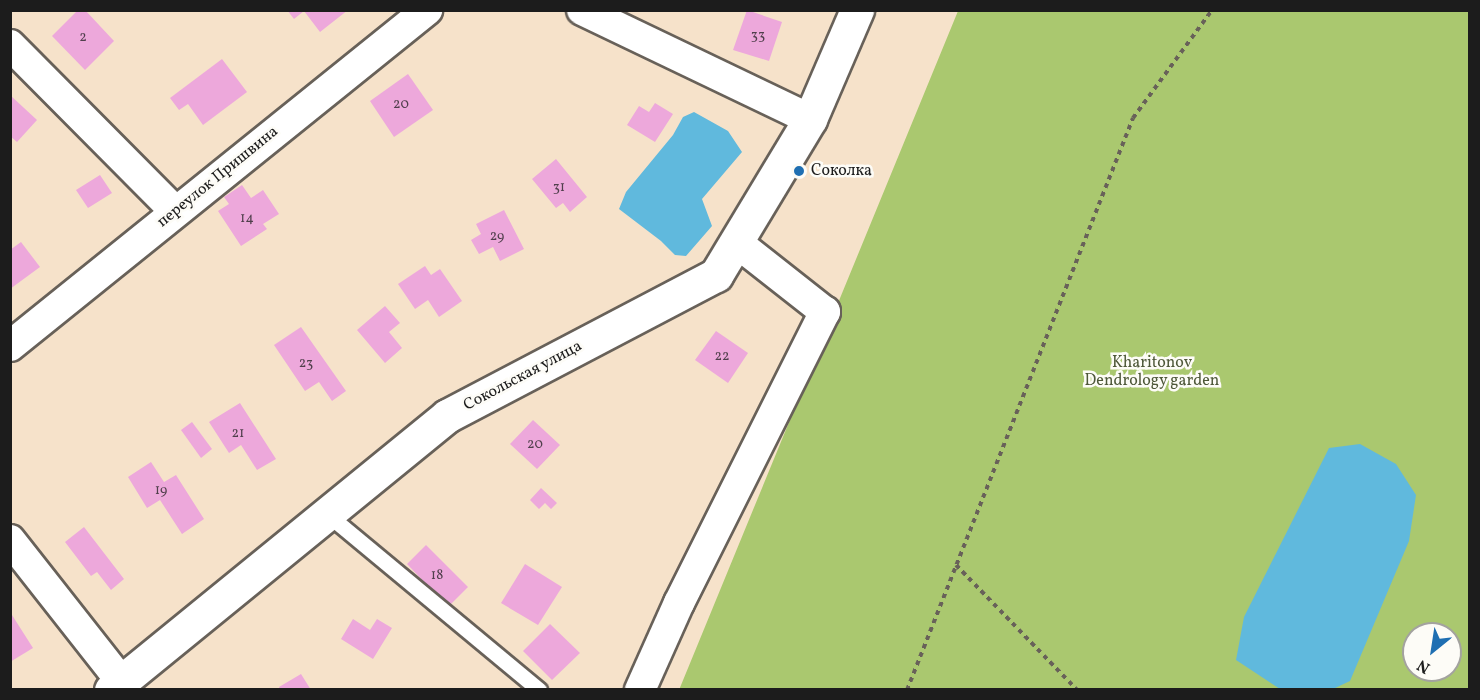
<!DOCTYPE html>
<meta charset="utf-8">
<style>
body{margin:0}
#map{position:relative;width:1480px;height:700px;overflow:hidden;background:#f6e2ca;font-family:Vollkorn,serif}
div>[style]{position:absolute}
.green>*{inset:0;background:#aac86f}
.water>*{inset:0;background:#60b9dd}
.building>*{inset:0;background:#eda8db}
.path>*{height:4px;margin-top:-2px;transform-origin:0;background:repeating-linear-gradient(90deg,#686159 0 4.5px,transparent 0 9px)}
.roads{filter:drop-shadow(2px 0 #686159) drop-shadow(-2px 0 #686159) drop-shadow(0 2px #686159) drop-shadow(0 -2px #686159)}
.service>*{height:15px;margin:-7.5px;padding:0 7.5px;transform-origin:7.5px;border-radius:7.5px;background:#fff}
.minor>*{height:30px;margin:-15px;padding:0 15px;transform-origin:15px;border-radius:15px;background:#fff}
.tertiary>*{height:33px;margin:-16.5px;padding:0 16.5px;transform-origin:16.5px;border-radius:16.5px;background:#fff}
.dots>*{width:16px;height:16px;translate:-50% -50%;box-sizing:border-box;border:3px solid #fdfcf7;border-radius:50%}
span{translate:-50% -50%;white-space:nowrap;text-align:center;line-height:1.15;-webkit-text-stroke:5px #fdfcf7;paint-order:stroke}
.number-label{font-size:14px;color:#503f4c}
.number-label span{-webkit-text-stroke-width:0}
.poi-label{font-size:16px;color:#1c1c1c}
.left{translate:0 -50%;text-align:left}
.street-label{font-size:16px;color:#1c1c1c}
.park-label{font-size:16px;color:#4e5839}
.frame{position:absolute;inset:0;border:12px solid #1c1c1c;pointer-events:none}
.north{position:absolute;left:1402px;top:622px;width:60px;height:60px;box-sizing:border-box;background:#fdfcf7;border:2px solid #a3a29f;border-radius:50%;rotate:210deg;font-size:16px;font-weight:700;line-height:24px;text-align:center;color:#1c1c1c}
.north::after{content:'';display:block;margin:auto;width:21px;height:27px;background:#1f6fb2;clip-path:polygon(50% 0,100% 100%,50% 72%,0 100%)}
</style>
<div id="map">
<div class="green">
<i style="clip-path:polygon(evenodd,958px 11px,1469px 11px,1469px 689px,679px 690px,958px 11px,1414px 634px,1450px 634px,1450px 670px,1414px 670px,1414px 634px)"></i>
</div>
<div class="water">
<i style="clip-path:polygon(694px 112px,728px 131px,742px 152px,702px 199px,712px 226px,686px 256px,675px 255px,661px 241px,619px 209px,626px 192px,673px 135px,683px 117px)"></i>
<i style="clip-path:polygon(1360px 444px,1396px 464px,1416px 495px,1409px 541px,1350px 681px,1333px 689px,1280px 689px,1236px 660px,1244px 617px,1329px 448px)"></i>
</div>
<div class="building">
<i style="clip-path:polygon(78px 10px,85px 10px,114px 41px,85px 70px,52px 36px)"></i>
<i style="clip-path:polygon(287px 10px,348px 10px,320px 32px,304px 11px,294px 19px)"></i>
<i style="clip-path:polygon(747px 10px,782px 22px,769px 61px,733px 50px)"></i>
<i style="clip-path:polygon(222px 59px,247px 92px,203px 125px,188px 104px,179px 110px,170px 98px)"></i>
<i style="clip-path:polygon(408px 74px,433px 110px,394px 137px,370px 101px)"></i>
<i style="clip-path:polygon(10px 95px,37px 120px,17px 142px,10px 136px)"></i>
<i style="clip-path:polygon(655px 103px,673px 114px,655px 142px,627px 125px,639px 106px,649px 112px)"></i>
<i style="clip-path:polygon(556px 159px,587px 197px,570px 212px,563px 203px,556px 208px,532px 179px)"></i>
<i style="clip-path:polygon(100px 175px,112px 193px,88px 208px,76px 190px)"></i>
<i style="clip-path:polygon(242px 185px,251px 198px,263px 190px,279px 214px,263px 224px,267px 229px,241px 246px,218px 211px,229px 204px,224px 197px)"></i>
<i style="clip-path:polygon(504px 210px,524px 249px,500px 261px,493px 247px,479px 254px,471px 240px,481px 234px,476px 224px)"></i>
<i style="clip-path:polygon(21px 242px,40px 267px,10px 289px,10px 250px)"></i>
<i style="clip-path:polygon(425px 266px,431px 275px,440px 269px,462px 301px,439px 317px,428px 300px,415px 309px,398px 284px)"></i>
<i style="clip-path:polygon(385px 306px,400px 323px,389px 332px,402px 348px,385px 363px,357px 330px)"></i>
<i style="clip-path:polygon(301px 327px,346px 391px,332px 401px,319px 382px,305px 391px,274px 345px)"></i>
<i style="clip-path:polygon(716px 331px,748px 353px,728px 383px,695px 360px)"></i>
<i style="clip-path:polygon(240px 403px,276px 459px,257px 470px,241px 445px,229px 453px,209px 422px)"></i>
<i style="clip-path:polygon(533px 420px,560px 445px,537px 469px,510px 444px)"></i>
<i style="clip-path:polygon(192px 422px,212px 449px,201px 458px,181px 430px)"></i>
<i style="clip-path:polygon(151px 462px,164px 482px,176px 475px,204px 519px,182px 534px,160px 500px,147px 508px,128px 477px)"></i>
<i style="clip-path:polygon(541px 488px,557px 503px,551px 509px,545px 503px,539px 509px,530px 500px)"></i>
<i style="clip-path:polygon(84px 527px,124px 579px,111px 590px,97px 572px,91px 576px,65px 542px)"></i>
<i style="clip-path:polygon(426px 545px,468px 587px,448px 607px,407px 564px)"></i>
<i style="clip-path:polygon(525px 564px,562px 587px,538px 625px,501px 603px)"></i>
<i style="clip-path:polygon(12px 615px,33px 648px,10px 662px,10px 616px)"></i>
<i style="clip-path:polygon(353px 619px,370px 630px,377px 619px,392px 628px,373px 659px,341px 639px)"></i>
<i style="clip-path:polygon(550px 624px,580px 653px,552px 680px,523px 651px)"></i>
<i style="clip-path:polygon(301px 674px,311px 690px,280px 690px,279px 687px)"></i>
</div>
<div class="path">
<i style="left:956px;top:565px;width:174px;rotate:45.9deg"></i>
<i style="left:907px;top:690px;width:615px;rotate:-68.44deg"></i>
<i style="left:1133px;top:118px;width:134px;rotate:-53.8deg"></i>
</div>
<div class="roads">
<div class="service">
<i style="left:326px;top:513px;width:277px;rotate:39.7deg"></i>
</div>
<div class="minor">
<i style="left:582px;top:10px;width:253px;rotate:25.6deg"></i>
<i style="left:10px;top:45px;width:234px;rotate:45.2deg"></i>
<i style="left:10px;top:346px;width:536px;rotate:-38.86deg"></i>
<i style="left:10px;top:540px;width:179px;rotate:51.8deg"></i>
<i style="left:640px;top:690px;width:95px;rotate:-65.9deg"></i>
<i style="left:679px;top:603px;width:326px;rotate:-63.4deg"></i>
<i style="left:825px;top:312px;width:113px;rotate:-141.8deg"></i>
</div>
<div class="tertiary">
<i style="left:111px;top:690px;width:434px;rotate:-39.2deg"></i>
<i style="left:447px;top:416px;width:304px;rotate:-27.7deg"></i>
<i style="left:716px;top:275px;width:182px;rotate:-58.9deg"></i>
<i style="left:810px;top:119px;width:119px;rotate:-66.7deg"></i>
</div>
</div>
<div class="dots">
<i style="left:799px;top:171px;background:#1f6fb2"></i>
</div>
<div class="number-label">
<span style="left:758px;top:36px">33</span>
<span style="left:83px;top:38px">2</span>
<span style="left:401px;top:105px">20</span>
<span style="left:559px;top:188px">31</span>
<span style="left:247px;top:219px">14</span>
<span style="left:497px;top:237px">29</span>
<span style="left:722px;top:357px">22</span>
<span style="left:306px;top:364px">23</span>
<span style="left:238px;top:434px">21</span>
<span style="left:535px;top:445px">20</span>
<span style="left:161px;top:491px">19</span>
<span style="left:437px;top:576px">18</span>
</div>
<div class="poi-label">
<span class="left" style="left:811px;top:171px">Соколка</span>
</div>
<div class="street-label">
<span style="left:218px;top:177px;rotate:-39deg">переулок Пришвина</span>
<span style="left:523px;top:376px;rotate:-28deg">Сокольская улица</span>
</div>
<div class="park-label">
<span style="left:1152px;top:372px">Kharitonov<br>Dendrology garden</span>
</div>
<div class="frame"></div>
<div class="north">N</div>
</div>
